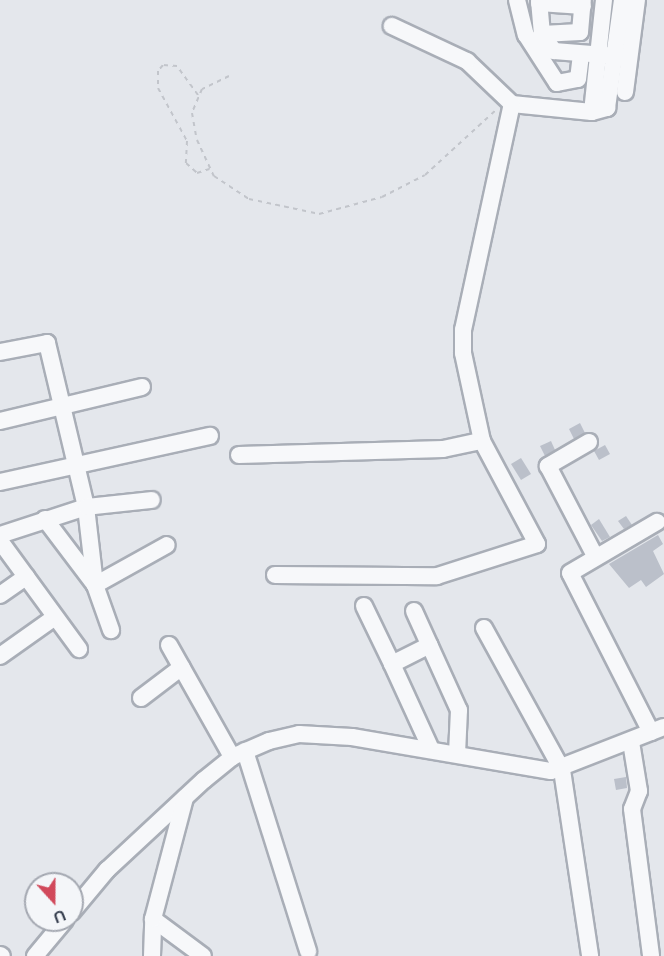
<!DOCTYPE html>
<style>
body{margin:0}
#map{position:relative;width:664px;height:956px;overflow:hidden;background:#e4e7ec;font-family:Mulish,sans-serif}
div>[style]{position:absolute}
.building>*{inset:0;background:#bbc0ca}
.path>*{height:2px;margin-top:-1px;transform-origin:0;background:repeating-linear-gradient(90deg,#c2c5cb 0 4.5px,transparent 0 9px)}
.roads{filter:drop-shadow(2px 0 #a9aeb7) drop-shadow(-2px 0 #a9aeb7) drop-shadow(0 2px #a9aeb7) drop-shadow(0 -2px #a9aeb7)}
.minor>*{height:16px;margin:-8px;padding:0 8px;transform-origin:8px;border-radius:8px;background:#f7f8fa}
span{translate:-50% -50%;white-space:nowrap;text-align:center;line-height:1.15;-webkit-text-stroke:4.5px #f4f6f9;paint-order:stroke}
.north{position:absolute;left:24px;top:872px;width:60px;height:60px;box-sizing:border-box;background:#f4f6f9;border:2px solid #a4a8b1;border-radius:50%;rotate:159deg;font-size:16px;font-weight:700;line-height:24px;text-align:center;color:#2b3445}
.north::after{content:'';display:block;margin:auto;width:21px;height:27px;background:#d1495b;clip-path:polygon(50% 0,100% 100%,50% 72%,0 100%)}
</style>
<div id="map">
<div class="building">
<i style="clip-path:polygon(580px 423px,585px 433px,574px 439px,569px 429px)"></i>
<i style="clip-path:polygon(551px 441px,555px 450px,545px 456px,540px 446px)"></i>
<i style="clip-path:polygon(605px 445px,610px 454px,599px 460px,594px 451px)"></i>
<i style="clip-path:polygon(521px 458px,531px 474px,521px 480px,511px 464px)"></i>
<i style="clip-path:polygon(626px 516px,632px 525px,624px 529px,618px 521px)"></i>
<i style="clip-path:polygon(599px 519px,610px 537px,602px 541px,591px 525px)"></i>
<i style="clip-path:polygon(658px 535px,663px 544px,653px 551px,664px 574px,646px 587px,641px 580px,629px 588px,609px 564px)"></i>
<i style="clip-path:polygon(626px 777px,627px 788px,616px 790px,614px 779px)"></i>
</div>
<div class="path">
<i style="left:229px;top:76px;width:30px;rotate:154deg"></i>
<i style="left:202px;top:89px;width:26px;rotate:113deg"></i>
<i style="left:192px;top:113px;width:27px;rotate:80deg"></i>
<i style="left:197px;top:140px;width:40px;rotate:65deg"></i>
<i style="left:214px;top:176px;width:42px;rotate:33.3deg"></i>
<i style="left:249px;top:199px;width:72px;rotate:12.1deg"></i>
<i style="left:319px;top:214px;width:65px;rotate:-15.1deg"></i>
<i style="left:382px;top:197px;width:48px;rotate:-27.1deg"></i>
<i style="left:425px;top:175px;width:98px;rotate:-42.5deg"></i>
<i style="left:198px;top:95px;width:36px;rotate:-126deg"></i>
<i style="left:177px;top:66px;width:14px;rotate:-176deg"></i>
<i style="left:163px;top:65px;width:8px;rotate:130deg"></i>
<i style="left:158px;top:71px;width:17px;rotate:90deg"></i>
<i style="left:158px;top:88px;width:60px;rotate:61.3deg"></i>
<i style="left:187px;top:141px;width:22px;rotate:93deg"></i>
<i style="left:186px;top:163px;width:15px;rotate:42deg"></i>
<i style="left:197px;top:173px;width:13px;rotate:-18deg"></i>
</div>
<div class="roads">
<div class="minor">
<i style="left:517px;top:0;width:36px;rotate:76deg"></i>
<i style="left:526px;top:35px;width:57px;rotate:57.1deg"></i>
<i style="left:557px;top:83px;width:21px;rotate:-11deg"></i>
<i style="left:578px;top:79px;width:23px;rotate:-83deg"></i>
<i style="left:539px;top:0;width:34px;rotate:85deg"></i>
<i style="left:542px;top:34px;width:21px;rotate:55deg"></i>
<i style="left:554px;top:51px;width:63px;rotate:4.5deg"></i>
<i style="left:539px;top:3px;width:44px;rotate:3.9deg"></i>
<i style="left:542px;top:34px;width:38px;rotate:-3deg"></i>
<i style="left:580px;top:32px;width:32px;rotate:-85deg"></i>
<i style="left:625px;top:92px;width:93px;rotate:-82.6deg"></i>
<i style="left:512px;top:104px;width:80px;rotate:5.7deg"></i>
<i style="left:592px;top:112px;width:16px;rotate:-15deg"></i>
<i style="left:607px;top:108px;width:109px;rotate:-82.1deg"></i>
<i style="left:592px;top:112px;width:113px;rotate:-83.9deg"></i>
<i style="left:0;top:352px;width:48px;rotate:-10.8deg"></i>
<i style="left:47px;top:343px;width:169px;rotate:76.6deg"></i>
<i style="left:86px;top:507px;width:79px;rotate:83.4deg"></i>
<i style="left:95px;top:585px;width:48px;rotate:70.4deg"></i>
<i style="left:0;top:421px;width:146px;rotate:-13.5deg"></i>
<i style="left:589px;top:442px;width:48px;rotate:149.7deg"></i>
<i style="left:548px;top:466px;width:102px;rotate:62.4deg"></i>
<i style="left:239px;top:455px;width:204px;rotate:-1.7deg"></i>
<i style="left:443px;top:449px;width:40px;rotate:-12deg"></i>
<i style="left:0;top:482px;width:215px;rotate:-12.4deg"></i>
<i style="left:45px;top:519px;width:83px;rotate:52.9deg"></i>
<i style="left:95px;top:585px;width:82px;rotate:-29.1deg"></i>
<i style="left:0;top:535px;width:90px;rotate:-18deg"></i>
<i style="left:86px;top:507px;width:66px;rotate:-6.1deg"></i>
<i style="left:0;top:541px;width:134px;rotate:53.8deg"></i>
<i style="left:275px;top:575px;width:162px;rotate:0.4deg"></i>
<i style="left:437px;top:576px;width:105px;rotate:-17.7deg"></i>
<i style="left:537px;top:544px;width:117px;rotate:-118.1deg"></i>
<i style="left:482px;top:441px;width:90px;rotate:-102.2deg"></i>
<i style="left:463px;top:353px;width:23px;rotate:-90deg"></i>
<i style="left:463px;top:330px;width:231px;rotate:-77.8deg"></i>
<i style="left:512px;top:104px;width:62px;rotate:-136.3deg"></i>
<i style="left:467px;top:61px;width:83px;rotate:-155deg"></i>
<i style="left:0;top:595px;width:32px;rotate:-35deg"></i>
<i style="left:364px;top:606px;width:64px;rotate:64.2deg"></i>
<i style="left:392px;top:664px;width:42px;rotate:-26.6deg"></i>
<i style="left:414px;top:611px;width:109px;rotate:65.6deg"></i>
<i style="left:459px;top:710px;width:44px;rotate:92.6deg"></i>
<i style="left:484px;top:628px;width:162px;rotate:61.2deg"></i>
<i style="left:562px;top:770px;width:188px;rotate:81.4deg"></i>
<i style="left:169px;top:645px;width:129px;rotate:60.6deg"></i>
<i style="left:0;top:656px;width:67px;rotate:-35.3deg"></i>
<i style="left:392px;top:664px;width:94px;rotate:65.4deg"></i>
<i style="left:141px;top:698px;width:51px;rotate:-37.1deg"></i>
<i style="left:651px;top:732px;width:178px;rotate:-117deg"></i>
<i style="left:570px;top:573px;width:101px;rotate:-30.4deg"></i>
<i style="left:631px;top:742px;width:50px;rotate:80.7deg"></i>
<i style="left:639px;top:791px;width:19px;rotate:111deg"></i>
<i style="left:632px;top:809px;width:148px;rotate:82.6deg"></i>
<i style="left:245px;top:751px;width:210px;rotate:72.5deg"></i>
<i style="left:72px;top:912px;width:55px;rotate:-50.2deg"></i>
<i style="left:107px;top:870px;width:132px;rotate:-42.9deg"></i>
<i style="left:204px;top:780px;width:36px;rotate:-39deg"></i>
<i style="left:232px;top:757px;width:40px;rotate:-23.4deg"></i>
<i style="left:269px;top:741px;width:31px;rotate:-13deg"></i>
<i style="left:299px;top:734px;width:53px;rotate:3.2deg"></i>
<i style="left:352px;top:737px;width:202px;rotate:9.7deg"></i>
<i style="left:551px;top:771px;width:121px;rotate:-21.3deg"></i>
<i style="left:153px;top:919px;width:62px;rotate:36.5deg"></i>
<i style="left:0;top:955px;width:2px;rotate:27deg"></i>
<i style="left:35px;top:956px;width:47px;rotate:-50.2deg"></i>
<i style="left:152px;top:956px;width:37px;rotate:-88deg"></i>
<i style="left:153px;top:919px;width:125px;rotate:-75.2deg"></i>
</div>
</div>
<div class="north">U</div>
</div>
